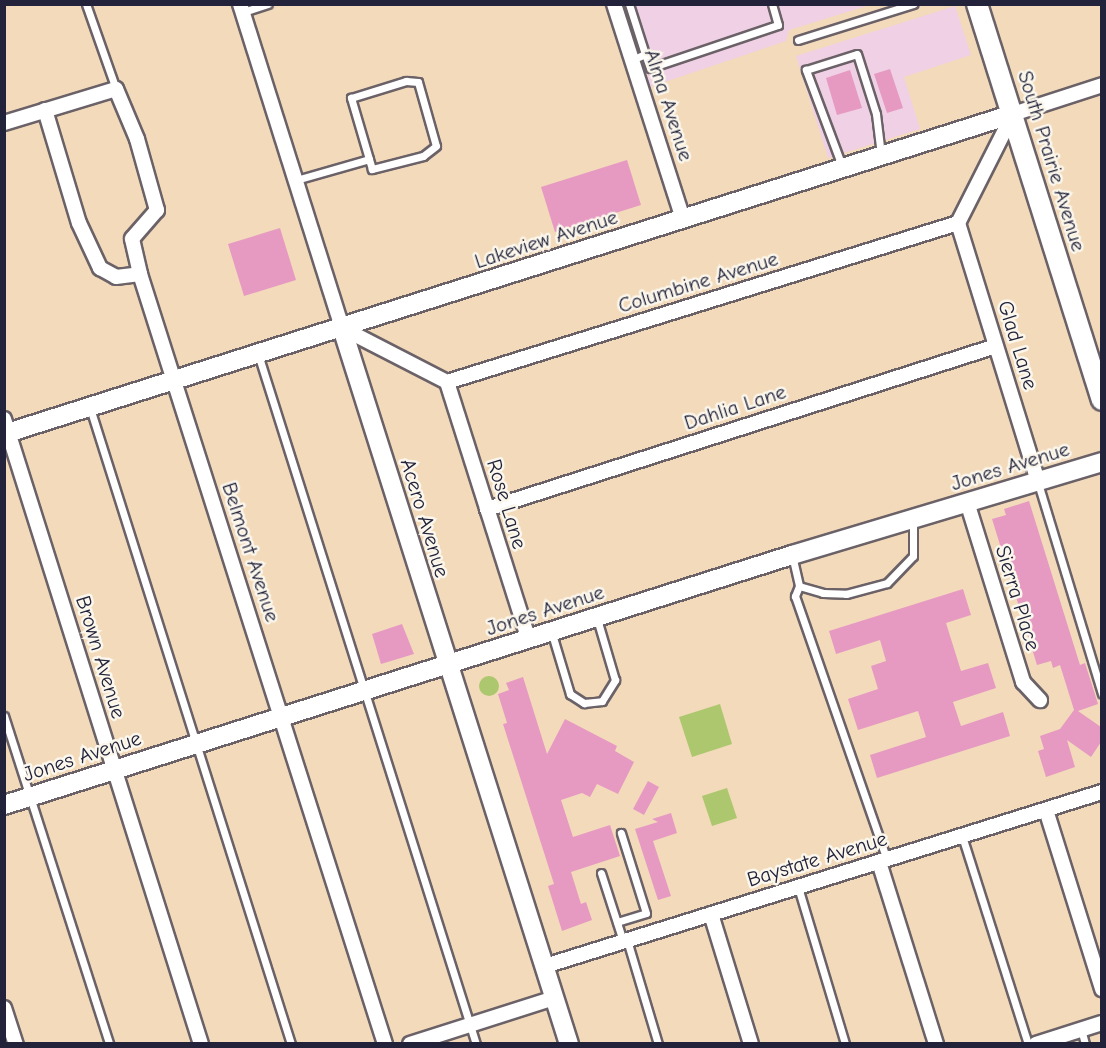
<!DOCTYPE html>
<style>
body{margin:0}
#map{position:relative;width:1106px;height:1048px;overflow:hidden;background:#f3dabb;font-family:"Comic Neue",sans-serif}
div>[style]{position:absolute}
.built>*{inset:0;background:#f0d0e4}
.green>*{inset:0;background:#acc76d}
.round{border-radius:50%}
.building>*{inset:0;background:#e69ac2}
.roads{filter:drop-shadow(2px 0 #6b6268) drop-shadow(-2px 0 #6b6268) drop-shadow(0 2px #6b6268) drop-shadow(0 -2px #6b6268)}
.service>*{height:7px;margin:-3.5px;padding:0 3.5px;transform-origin:3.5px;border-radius:3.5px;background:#fff}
.minor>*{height:14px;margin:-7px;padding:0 7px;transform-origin:7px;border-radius:7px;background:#fff}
.tertiary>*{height:18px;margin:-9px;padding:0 9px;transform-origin:9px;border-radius:9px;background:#fff}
.secondary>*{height:20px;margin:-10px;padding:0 10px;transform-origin:10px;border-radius:10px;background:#fff}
span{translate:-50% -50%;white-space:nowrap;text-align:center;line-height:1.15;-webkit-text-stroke:5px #fbf7ec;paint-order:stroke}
.street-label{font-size:21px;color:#22223b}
.frame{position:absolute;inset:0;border:6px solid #22223b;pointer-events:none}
</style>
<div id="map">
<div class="built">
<i style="clip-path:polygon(624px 5px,870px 5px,789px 30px,786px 41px,650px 87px)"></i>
<i style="clip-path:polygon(955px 6px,971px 55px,904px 77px,920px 129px,828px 158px,796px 56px)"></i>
</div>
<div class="green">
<i class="round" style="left:479px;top:676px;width:20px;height:20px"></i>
<i style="clip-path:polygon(720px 704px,732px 744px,692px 757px,679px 717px)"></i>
<i style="clip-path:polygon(727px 788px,737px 818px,712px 826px,702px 796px)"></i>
</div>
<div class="building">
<i style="clip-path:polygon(890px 69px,903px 108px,887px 113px,874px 74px)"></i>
<i style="clip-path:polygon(850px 70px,862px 108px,837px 115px,826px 78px)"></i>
<i style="clip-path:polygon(627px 160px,641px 205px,555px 232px,541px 187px)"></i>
<i style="clip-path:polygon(280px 228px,296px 280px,244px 296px,228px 244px)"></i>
<i style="clip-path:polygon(1029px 501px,1080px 665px,1085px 663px,1098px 704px,1078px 711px,1101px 727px,1101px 742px,1091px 757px,1067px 740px,1075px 767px,1046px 777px,1038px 751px,1044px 749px,1040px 736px,1060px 729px,1074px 710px,1060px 665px,1053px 668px,1051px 661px,1037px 665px,992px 519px,1006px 515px,1004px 509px)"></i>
<i style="clip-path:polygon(963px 589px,971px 615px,946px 623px,961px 671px,988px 663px,996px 688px,953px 702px,961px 726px,1003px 712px,1010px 736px,877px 778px,870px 755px,926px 737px,918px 711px,858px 730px,848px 699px,878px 689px,871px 666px,886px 661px,880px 640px,836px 654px,829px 631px)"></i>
<i style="clip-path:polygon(402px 624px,414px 654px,381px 664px,372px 634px)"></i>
<i style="clip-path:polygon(523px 677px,547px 754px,565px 719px,617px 746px,615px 751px,634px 762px,618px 794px,597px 784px,590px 797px,582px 793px,561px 800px,573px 837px,610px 825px,620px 856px,571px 872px,581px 904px,586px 902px,592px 920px,562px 931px,548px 886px,554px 884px,503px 724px,507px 723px,498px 694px,509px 690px,506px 683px)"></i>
<i style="clip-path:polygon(648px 781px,659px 787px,644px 815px,633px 809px)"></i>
<i style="clip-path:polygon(671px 813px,677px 833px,653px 841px,671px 896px,658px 900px,635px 829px,658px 822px,652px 819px)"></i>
</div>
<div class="roads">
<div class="service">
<i style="left:86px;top:4px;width:90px;rotate:70.6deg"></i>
<i style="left:629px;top:4px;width:52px;rotate:72.3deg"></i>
<i style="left:645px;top:54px;width:14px;rotate:155deg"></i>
<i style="left:243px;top:12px;width:26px;rotate:-18deg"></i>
<i style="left:798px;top:40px;width:121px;rotate:-17.4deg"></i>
<i style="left:645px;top:54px;width:15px;rotate:70deg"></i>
<i style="left:650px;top:68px;width:135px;rotate:-18.6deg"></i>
<i style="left:778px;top:25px;width:22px;rotate:-106deg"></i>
<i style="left:842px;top:166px;width:103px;rotate:-110.6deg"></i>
<i style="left:806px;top:70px;width:53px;rotate:-17.4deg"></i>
<i style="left:857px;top:54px;width:63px;rotate:72.4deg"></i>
<i style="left:876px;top:114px;width:39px;rotate:83deg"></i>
<i style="left:296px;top:180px;width:76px;rotate:-16deg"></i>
<i style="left:369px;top:159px;width:64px;rotate:-106.4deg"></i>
<i style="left:351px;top:98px;width:58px;rotate:-17.2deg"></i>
<i style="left:406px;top:81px;width:12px;rotate:5deg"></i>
<i style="left:418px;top:82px;width:66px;rotate:74.3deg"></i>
<i style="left:436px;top:146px;width:16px;rotate:142deg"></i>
<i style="left:423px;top:156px;width:53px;rotate:165.7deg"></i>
<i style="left:372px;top:169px;width:10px;rotate:-107deg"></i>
<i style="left:258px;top:354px;width:724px;rotate:72.47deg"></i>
<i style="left:90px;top:408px;width:667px;rotate:72.46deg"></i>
<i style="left:1038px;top:483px;width:220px;rotate:73.1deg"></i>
<i style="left:792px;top:555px;width:32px;rotate:77deg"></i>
<i style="left:799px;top:586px;width:11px;rotate:112deg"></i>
<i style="left:795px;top:596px;width:280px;rotate:70.8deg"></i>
<i style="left:799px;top:586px;width:25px;rotate:16deg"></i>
<i style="left:823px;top:593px;width:23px;rotate:2deg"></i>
<i style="left:846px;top:594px;width:42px;rotate:-15deg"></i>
<i style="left:887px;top:583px;width:37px;rotate:-46deg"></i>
<i style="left:913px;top:556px;width:36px;rotate:-90deg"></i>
<i style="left:552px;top:634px;width:63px;rotate:73.3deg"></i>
<i style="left:570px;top:694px;width:17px;rotate:33deg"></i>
<i style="left:584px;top:703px;width:18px;rotate:-6deg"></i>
<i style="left:602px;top:701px;width:25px;rotate:-58deg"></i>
<i style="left:615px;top:680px;width:64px;rotate:-106.4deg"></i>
<i style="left:4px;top:716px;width:344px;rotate:72.2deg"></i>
<i style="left:962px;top:836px;width:218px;rotate:72.4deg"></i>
<i style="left:601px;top:873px;width:71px;rotate:72.1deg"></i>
<i style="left:798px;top:887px;width:164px;rotate:73.3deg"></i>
<i style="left:617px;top:922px;width:30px;rotate:-17deg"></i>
<i style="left:646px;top:913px;width:84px;rotate:-107.4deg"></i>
<i style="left:627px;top:940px;width:109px;rotate:73.4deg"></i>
<i style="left:1081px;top:1029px;width:16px;rotate:75deg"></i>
</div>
<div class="minor">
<i style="left:240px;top:4px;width:340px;rotate:72.5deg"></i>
<i style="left:342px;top:328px;width:118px;rotate:27.2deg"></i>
<i style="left:447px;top:382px;width:535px;rotate:-17.28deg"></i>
<i style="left:958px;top:223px;width:122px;rotate:-63.2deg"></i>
<i style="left:1013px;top:114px;width:94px;rotate:-18deg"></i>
<i style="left:614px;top:4px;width:226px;rotate:72.2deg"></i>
<i style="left:45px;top:110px;width:118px;rotate:73.3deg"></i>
<i style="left:79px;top:223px;width:50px;rotate:65deg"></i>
<i style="left:100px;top:268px;width:18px;rotate:29deg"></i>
<i style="left:116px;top:277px;width:24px;rotate:-7deg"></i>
<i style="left:140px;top:274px;width:808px;rotate:72.35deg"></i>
<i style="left:4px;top:123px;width:117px;rotate:-16.9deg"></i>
<i style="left:116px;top:89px;width:54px;rotate:67.2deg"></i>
<i style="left:137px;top:139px;width:74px;rotate:74.3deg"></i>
<i style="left:157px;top:210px;width:38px;rotate:131deg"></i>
<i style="left:132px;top:239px;width:36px;rotate:77deg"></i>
<i style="left:958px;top:223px;width:270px;rotate:72.8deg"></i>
<i style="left:447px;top:382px;width:269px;rotate:72.4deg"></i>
<i style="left:4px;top:419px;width:655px;rotate:72.51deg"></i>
<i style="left:967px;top:502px;width:189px;rotate:72.7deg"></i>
<i style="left:1023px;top:682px;width:25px;rotate:47deg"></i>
<i style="left:487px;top:509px;width:534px;rotate:-17.76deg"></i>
<i style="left:1046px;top:810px;width:188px;rotate:72.6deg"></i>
<i style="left:879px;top:862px;width:191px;rotate:72.6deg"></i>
<i style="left:711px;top:914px;width:136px;rotate:72.9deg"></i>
<i style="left:545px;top:966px;width:584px;rotate:-17.35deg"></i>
<i style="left:4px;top:1008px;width:38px;rotate:72deg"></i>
<i style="left:410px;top:1044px;width:151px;rotate:-17.7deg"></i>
<i style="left:1036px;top:1044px;width:69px;rotate:-17.7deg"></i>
</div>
<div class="tertiary">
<i style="left:342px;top:328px;width:751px;rotate:72.41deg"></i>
<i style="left:4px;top:434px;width:1059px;rotate:-17.6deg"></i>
<i style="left:4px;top:805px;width:827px;rotate:-17.6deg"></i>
<i style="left:792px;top:555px;width:324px;rotate:-16.7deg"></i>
</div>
<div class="secondary">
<i style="left:977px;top:4px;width:415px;rotate:72.5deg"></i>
</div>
</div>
<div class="street-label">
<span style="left:669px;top:105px;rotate:72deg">Alma Avenue</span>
<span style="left:1052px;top:161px;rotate:73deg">South Prairie Avenue</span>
<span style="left:546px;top:239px;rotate:-18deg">Lakeview Avenue</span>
<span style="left:698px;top:282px;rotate:-17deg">Columbine Avenue</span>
<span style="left:1018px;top:345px;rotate:73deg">Glad Lane</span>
<span style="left:735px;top:407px;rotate:-18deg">Dahlia Lane</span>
<span style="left:1010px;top:466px;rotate:-17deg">Jones Avenue</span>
<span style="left:507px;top:504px;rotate:73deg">Rose Lane</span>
<span style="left:425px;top:518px;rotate:73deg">Acero Avenue</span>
<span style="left:251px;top:552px;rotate:72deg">Belmont Avenue</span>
<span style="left:1018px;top:598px;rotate:73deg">Sierra Place</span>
<span style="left:545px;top:610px;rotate:-18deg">Jones Avenue</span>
<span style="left:101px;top:657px;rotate:73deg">Brown Avenue</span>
<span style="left:82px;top:756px;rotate:-18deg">Jones Avenue</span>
<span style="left:817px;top:859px;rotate:-17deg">Baystate Avenue</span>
</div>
<div class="frame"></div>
</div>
